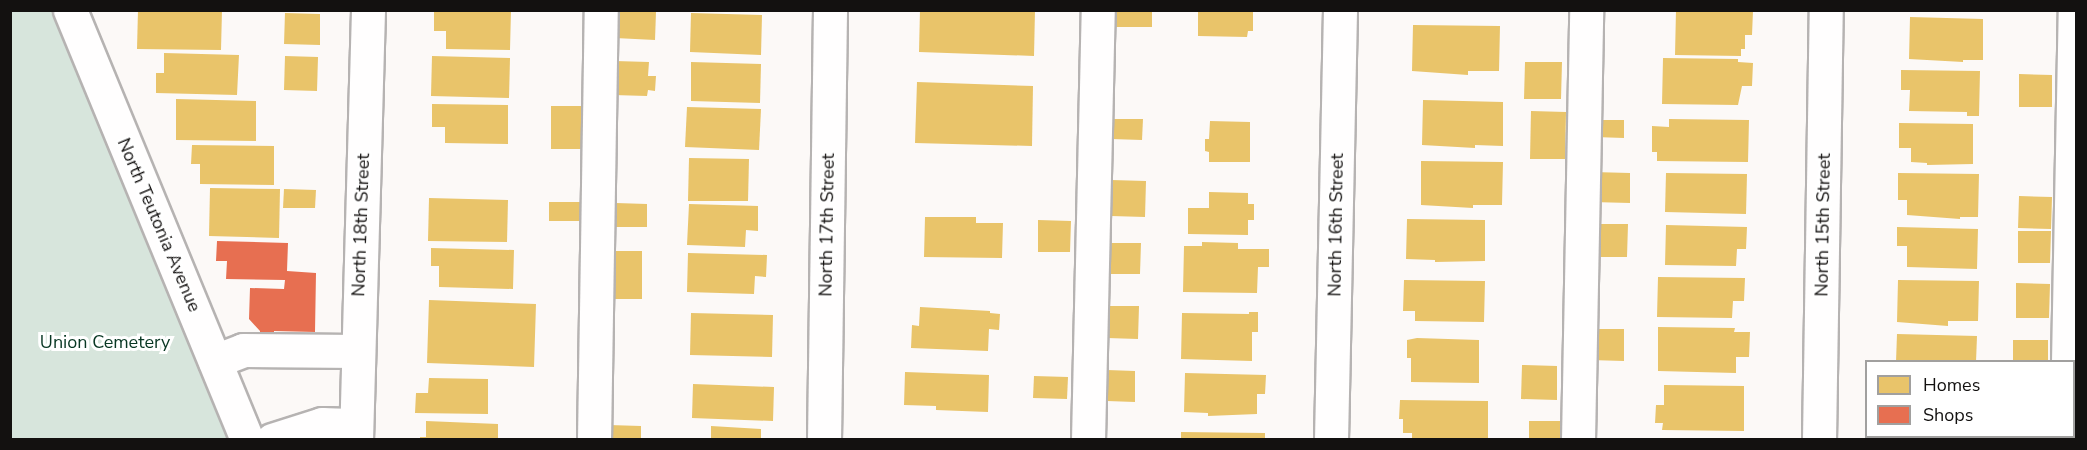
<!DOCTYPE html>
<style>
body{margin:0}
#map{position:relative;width:2087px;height:450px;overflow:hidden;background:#fcf9f7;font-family:"Nunito Sans",sans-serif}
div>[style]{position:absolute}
.green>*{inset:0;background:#d7e5dc}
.homes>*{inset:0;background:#e9c46a}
.shops>*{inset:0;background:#e76f51}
.roads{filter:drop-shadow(2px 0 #b6b3b2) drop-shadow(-2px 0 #b6b3b2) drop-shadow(0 2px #b6b3b2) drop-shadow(0 -2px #b6b3b2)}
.minor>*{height:33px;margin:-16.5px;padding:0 16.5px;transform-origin:16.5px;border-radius:16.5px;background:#fffefe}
.major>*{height:33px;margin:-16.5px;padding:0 16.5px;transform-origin:16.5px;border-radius:16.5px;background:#fffefe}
span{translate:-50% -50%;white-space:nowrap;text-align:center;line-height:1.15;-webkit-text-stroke:6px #fff;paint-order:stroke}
.street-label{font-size:18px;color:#131110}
.park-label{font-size:18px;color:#083723}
.frame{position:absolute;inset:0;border:12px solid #131110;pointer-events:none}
.legend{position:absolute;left:1865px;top:360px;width:210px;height:78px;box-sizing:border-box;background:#fff;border:2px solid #a1a09f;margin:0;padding:8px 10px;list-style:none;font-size:18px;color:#131110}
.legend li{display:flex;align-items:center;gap:12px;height:30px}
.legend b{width:30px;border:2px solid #a1a09f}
</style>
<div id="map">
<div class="green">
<i style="clip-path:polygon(10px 11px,70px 11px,247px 439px,11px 439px)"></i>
</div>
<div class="homes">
<i style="clip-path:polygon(138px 10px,222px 10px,221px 50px,137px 49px)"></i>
<i style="clip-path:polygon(434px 10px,511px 10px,510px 50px,446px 49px,446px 31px,434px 31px)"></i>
<i style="clip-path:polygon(920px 10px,1035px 10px,1034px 56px,919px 52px)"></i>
<i style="clip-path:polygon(1116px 10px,1152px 10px,1152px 27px,1116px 27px)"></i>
<i style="clip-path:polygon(1198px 10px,1253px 10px,1253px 31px,1248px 31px,1247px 37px,1198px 36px)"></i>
<i style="clip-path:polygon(1676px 10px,1753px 11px,1752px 35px,1745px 35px,1745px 49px,1741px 49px,1741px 56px,1675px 55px)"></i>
<i style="clip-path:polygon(616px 11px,656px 12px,655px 40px,615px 38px)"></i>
<i style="clip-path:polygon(285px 13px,320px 14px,320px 45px,284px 44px)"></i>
<i style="clip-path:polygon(691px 13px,762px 15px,761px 55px,690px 52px)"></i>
<i style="clip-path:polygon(1910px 17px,1983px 19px,1983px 60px,1963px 60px,1963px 62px,1909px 59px)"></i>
<i style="clip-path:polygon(1413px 25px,1500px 26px,1499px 71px,1468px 71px,1468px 75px,1412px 71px)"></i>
<i style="clip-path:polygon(164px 53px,239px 55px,237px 95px,156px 93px,156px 73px,164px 73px)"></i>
<i style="clip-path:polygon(285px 56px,318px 57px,317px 91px,284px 90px)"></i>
<i style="clip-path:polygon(432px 56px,510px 58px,509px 98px,431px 96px)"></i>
<i style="clip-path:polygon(1663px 58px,1738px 59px,1738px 62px,1753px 63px,1752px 86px,1742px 86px,1738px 105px,1662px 104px)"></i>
<i style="clip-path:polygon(615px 61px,649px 62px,648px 76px,656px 76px,655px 91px,648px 90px,647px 96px,613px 95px)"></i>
<i style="clip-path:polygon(691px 62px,761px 64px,760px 103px,691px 101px)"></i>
<i style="clip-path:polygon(1525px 62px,1562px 62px,1561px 99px,1524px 99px)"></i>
<i style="clip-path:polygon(1901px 70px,1980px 71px,1979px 116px,1967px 116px,1967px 112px,1909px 111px,1910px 90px,1901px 90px)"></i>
<i style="clip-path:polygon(2019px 74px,2052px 75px,2052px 107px,2019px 107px)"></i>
<i style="clip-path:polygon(917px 82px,1033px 86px,1032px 146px,915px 143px)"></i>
<i style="clip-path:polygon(176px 99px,256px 101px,256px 141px,176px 140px)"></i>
<i style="clip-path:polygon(1423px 100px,1503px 102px,1503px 146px,1475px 145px,1475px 148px,1422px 145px)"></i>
<i style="clip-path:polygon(432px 104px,508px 105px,508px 144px,445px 143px,445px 127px,432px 127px)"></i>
<i style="clip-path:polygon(551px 106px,582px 106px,581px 149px,551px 149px)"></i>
<i style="clip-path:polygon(687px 107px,761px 109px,759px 150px,685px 147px)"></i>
<i style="clip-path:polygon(1531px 111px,1566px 112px,1565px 159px,1530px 159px)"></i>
<i style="clip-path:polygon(1112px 119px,1143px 119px,1142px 140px,1111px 139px)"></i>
<i style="clip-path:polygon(1669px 119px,1749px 120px,1748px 162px,1657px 161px,1657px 152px,1652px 152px,1652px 126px,1669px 127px)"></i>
<i style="clip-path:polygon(1596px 120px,1624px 120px,1624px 138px,1595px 137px)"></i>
<i style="clip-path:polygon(1210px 121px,1250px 122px,1250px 162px,1209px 162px,1209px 152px,1205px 151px,1205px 139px,1209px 139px)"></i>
<i style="clip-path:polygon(1899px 123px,1973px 124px,1973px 164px,1927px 165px,1927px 163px,1911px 162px,1911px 148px,1899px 148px)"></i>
<i style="clip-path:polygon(192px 145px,274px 146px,274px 185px,200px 184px,200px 164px,191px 164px)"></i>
<i style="clip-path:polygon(689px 158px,749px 159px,748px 201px,688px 201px)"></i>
<i style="clip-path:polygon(1421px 161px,1503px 162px,1502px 205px,1473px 205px,1473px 208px,1421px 205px)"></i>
<i style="clip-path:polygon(1593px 172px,1630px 173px,1630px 203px,1592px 202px)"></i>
<i style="clip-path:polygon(1666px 173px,1747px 174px,1746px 214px,1665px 212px)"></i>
<i style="clip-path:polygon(1898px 173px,1979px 174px,1978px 217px,1960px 217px,1960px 219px,1907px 215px,1907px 200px,1898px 200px)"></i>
<i style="clip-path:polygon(1111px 180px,1146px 181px,1145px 217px,1111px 216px)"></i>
<i style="clip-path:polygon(210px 188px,280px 189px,279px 238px,209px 236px)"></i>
<i style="clip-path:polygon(284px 189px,316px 190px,315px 208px,283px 208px)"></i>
<i style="clip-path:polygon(1209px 192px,1248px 193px,1248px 204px,1254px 204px,1254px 220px,1248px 220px,1248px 235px,1188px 234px,1188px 208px,1209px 208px)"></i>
<i style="clip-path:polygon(2019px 196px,2052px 197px,2051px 229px,2018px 228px)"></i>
<i style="clip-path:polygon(429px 198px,508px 200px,507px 242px,428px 241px)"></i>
<i style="clip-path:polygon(549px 202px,581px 202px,581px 221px,549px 221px)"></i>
<i style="clip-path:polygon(616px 203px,647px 204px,647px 227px,615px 227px)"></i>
<i style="clip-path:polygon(689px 204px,758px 206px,758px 231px,746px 230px,745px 247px,687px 245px)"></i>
<i style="clip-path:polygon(925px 217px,976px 217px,976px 223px,1003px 223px,1002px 258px,924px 257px)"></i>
<i style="clip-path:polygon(1407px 219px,1485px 220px,1485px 261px,1435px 262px,1435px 260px,1406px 259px)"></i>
<i style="clip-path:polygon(1038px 220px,1071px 221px,1070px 252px,1038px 252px)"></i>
<i style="clip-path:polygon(1596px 224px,1628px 224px,1627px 257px,1596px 257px)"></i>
<i style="clip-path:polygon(1666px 225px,1747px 227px,1746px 249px,1737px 249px,1736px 266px,1665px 265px)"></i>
<i style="clip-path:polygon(1897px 227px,1978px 229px,1977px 269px,1907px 267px,1907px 246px,1897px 246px)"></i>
<i style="clip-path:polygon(2018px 231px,2051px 231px,2050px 263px,2018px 263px)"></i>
<i style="clip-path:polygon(1202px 242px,1238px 243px,1238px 249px,1269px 249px,1269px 267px,1258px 267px,1257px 293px,1183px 292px,1184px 246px,1202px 246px)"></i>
<i style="clip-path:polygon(1108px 243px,1141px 243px,1140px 274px,1107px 274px)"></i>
<i style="clip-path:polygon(431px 248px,514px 250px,513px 289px,439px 287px,439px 266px,431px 266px)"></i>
<i style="clip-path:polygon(611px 251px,642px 251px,642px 299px,610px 299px)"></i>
<i style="clip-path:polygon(688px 253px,767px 255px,766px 277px,755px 276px,754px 294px,687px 292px)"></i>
<i style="clip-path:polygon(1658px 277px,1745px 278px,1744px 301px,1733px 301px,1732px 318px,1657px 317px)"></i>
<i style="clip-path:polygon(1404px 280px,1485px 281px,1484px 322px,1415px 321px,1415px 311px,1403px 311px)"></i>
<i style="clip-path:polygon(1898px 280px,1979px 281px,1978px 321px,1948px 321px,1948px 326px,1897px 322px)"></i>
<i style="clip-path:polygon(2016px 283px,2050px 284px,2049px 318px,2016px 318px)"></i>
<i style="clip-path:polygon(429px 300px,536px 304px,534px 367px,427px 363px)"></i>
<i style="clip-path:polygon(1107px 306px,1139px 306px,1138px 339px,1107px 338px)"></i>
<i style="clip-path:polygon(920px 307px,990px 311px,990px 313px,1000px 314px,999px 330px,989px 329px,988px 351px,911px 348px,912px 325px,919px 326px)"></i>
<i style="clip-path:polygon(1249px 312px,1258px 312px,1258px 332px,1252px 332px,1252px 361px,1181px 359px,1182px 313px,1249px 314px)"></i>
<i style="clip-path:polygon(691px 313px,773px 315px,772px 357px,690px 355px)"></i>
<i style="clip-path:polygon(1658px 327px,1735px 328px,1734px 332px,1750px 332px,1749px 357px,1736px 357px,1736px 373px,1658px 371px)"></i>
<i style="clip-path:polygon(1591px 329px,1624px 329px,1624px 361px,1590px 360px)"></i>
<i style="clip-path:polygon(1897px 334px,1977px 336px,1976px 362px,1896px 362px)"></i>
<i style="clip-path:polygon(1417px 338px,1479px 340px,1479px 383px,1411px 382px,1411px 358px,1407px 358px,1407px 340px)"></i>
<i style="clip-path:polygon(2013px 340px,2048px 340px,2048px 362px,2013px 362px)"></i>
<i style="clip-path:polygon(1522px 365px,1557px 366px,1557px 400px,1521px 399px)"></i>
<i style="clip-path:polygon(1107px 370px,1135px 371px,1135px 402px,1107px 401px)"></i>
<i style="clip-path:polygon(905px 372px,989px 375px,988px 412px,936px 410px,936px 406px,904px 405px)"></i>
<i style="clip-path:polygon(1185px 373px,1266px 375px,1265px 394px,1257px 394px,1257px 414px,1208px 416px,1208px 413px,1184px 412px)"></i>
<i style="clip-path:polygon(1034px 376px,1068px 377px,1067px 399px,1033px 398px)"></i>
<i style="clip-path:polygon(429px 378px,488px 379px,488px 414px,415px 413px,416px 393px,428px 393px)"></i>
<i style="clip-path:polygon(693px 384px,774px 387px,773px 421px,692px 418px)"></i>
<i style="clip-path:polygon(1664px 385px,1744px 386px,1744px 431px,1662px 430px,1663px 423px,1655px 423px,1656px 405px,1664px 405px)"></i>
<i style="clip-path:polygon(1400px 400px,1488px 401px,1488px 440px,1412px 440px,1412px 433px,1403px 433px,1403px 419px,1399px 419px)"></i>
<i style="clip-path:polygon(426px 421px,498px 424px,498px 440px,420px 440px,420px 437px,426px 437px)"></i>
<i style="clip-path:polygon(1529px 421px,1561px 421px,1560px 440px,1529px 440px)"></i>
<i style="clip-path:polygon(609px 425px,641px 426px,641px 440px,609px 440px)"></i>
<i style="clip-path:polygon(711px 426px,761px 429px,761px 440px,711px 440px)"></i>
<i style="clip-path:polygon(1181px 432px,1265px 433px,1265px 440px,1181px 440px)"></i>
</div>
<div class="shops">
<i style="clip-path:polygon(217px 241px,288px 243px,287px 271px,316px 273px,315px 332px,274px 331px,274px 338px,260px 337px,260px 331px,249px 319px,250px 288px,284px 289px,285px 280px,226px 279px,227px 261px,216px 261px)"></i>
</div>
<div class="roads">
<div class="minor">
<i style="left:215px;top:361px;width:30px;rotate:-21deg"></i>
<i style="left:243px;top:350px;width:115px;rotate:0.5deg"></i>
<i style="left:2068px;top:362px;width:352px;rotate:-88.9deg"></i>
<i style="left:272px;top:440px;width:52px;rotate:-17.7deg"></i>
<i style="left:322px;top:424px;width:34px;rotate:2deg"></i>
<i style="left:356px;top:440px;width:430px;rotate:-88.4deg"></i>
<i style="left:594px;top:440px;width:430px;rotate:-89.1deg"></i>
<i style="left:824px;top:440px;width:430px;rotate:-89.2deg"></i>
<i style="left:1088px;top:440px;width:430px;rotate:-88.7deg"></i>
<i style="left:1331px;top:440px;width:430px;rotate:-88.8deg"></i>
<i style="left:1578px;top:440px;width:430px;rotate:-88.9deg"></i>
<i style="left:1819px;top:440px;width:430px;rotate:-89.1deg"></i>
<i style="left:2066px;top:440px;width:4px;rotate:-90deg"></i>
</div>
<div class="major">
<i style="left:70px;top:10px;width:465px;rotate:67.6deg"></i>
</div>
</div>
<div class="street-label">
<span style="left:159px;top:225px;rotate:67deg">North Teutonia Avenue</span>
<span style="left:361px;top:225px;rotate:-88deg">North 18th Street</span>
<span style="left:827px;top:225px;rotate:-89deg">North 17th Street</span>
<span style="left:1336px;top:225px;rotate:-89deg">North 16th Street</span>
<span style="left:1823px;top:225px;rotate:-89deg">North 15th Street</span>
</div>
<div class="park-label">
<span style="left:105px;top:342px">Union Cemetery</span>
</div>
<div class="frame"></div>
<ul class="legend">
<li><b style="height:16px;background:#e9c46a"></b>Homes</li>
<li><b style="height:16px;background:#e76f51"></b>Shops</li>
</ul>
</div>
